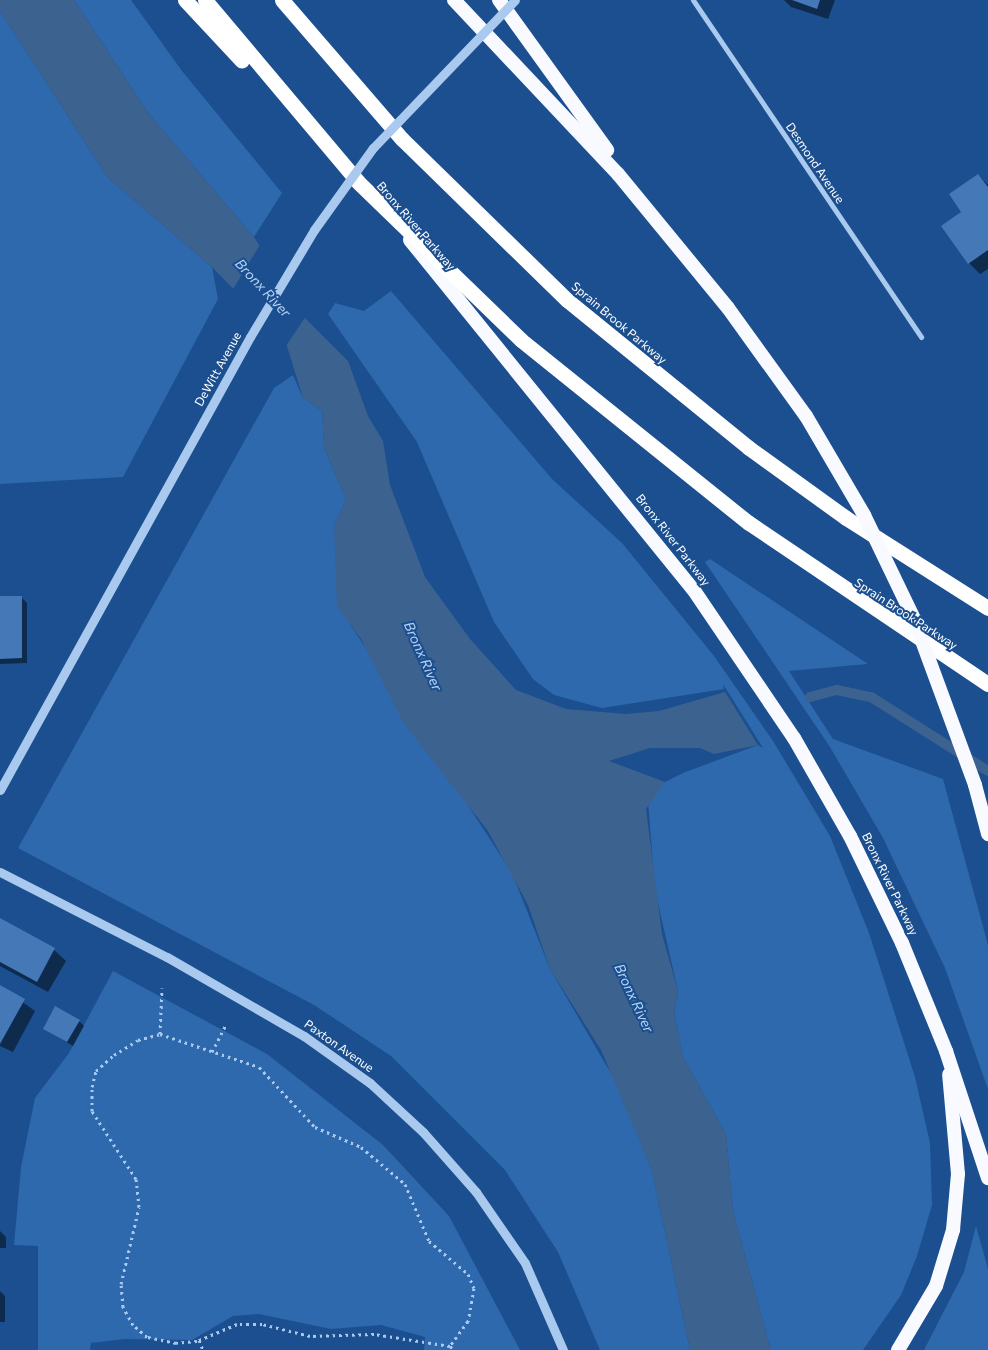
<!DOCTYPE html>
<style>
body{margin:0}
#map{position:relative;width:988px;height:1350px;overflow:hidden;background:#1b4f8f;font-family:Commissioner,sans-serif}
div>[style]{position:absolute}
.green>*{inset:0;background:#2e69ad}
.water>*{inset:0;background:#3c6290}
.pier>*{inset:0;background:#1b4f8f}
.shadow>*{inset:0;background:#0007}
.stream>*{height:10px;margin:-5px;padding:0 5px;transform-origin:5px;border-radius:5px;background:#3c6290}
.building>*{inset:0;background:#4478b7}
.path>*{height:3px;margin-top:-1.5px;transform-origin:0;background:repeating-linear-gradient(90deg,#a9c9ee 0 2.5px,transparent 0 6.5px)}
.minor>*{height:5px;margin:-2.5px;padding:0 2.5px;transform-origin:2.5px;border-radius:2.5px;background:#a9c9ee}
.tertiary>*{height:9px;margin:-4.5px;padding:0 4.5px;transform-origin:4.5px;border-radius:4.5px;background:#a9c9ee}
.trunk>*{height:14px;margin:-7px;padding:0 7px;transform-origin:7px;border-radius:7px;background:#f8faff}
.motorway>*{height:15px;margin:-7.5px;padding:0 7.5px;transform-origin:7.5px;border-radius:7.5px;background:#fff}
.tertiary-bridge>*{height:9px;margin:-4.5px;padding:0 4.5px;transform-origin:4.5px;border-radius:4.5px;background:#a9c9ee}
.trunk-bridge>*{height:14px;margin:-7px;padding:0 7px;transform-origin:7px;border-radius:7px;background:#f8faff}
span{translate:-50% -50%;white-space:nowrap;text-align:center;line-height:1.15;-webkit-text-stroke:4px #1b4f8f;paint-order:stroke}
.street-label{font-size:12px;color:#fff}
.water-label{font-size:14px;color:#b5d3f5;font-style:italic}
</style>
<div id="map">
<div class="green">
<i style="clip-path:polygon(74px 0,131px 0,182px 71px,282px 193px,254px 237px,149px 114px)"></i>
<i style="clip-path:polygon(0 11px,108px 178px,212px 267px,218px 299px,123px 477px,0 484px)"></i>
<i style="clip-path:polygon(391px 291px,552px 479px,622px 543px,714px 656px,773px 741px,830px 836px,869px 933px,915px 1077px,930px 1143px,932px 1205px,917px 1256px,901px 1295px,863px 1350px,771px 1350px,733px 1211px,726px 1134px,683px 1057px,674px 1013px,678px 991px,655px 890px,648px 801px,665px 782px,683px 773px,758px 745px,763px 748px,723px 684px,724px 689px,602px 708px,554px 695px,533px 679px,494px 622px,417px 442px,328px 314px,335px 303px,364px 311px)"></i>
<i style="clip-path:polygon(293px 375px,303px 398px,322px 411px,324px 448px,346px 499px,334px 526px,350px 624px,512px 873px,550px 969px,616px 1082px,652px 1171px,690px 1350px,600px 1350px,558px 1252px,505px 1170px,391px 1056px,314px 1005px,18px 848px,274px 388px)"></i>
<i style="clip-path:polygon(710px 559px,868px 664px,789px 671px,833px 739px,943px 779px,988px 945px,988px 1089px,945px 968px,883px 838px,830px 747px,705px 562px)"></i>
<i style="clip-path:polygon(113px 971px,267px 1054px,383px 1145px,449px 1216px,520px 1350px,424px 1350px,425px 1337px,381px 1325px,331px 1329px,259px 1314px,233px 1316px,192px 1340px,125px 1339px,91px 1343px,90px 1350px,38px 1350px,38px 1246px,14px 1245px,21px 1167px,35px 1098px,69px 1053px)"></i>
<i style="clip-path:polygon(976px 1226px,988px 1269px,988px 1350px,924px 1350px,964px 1272px)"></i>
</div>
<div class="water">
<i style="clip-path:polygon(0 0,74px 0,149px 114px,254px 237px,304px 317px,348px 361px,368px 416px,383px 441px,390px 485px,425px 577px,470px 639px,516px 690px,566px 709px,626px 714px,659px 711px,725px 692px,758px 745px,714px 754px,700px 748px,650px 748px,609px 761px,665px 782px,646px 809px,662px 934px,678px 991px,674px 1013px,683px 1057px,726px 1134px,733px 1211px,771px 1350px,690px 1350px,652px 1171px,601px 1050px,550px 969px,528px 905px,488px 831px,404px 724px,361px 639px,337px 606px,334px 526px,346px 499px,324px 448px,322px 411px,303px 398px,286px 343px,212px 267px,108px 178px,0 11px)"></i>
</div>
<div class="pier">
<i style="clip-path:polygon(261px 243px,306px 316px,284px 349px,232px 291px)"></i>
</div>
<div class="shadow">
<i style="clip-path:polygon(784px 0,835px 0,828px 19px,791px 7px)"></i>
<i style="clip-path:polygon(978px 175px,988px 185px,988px 269px,980px 274px,969px 263px,963px 212px)"></i>
<i style="clip-path:polygon(21px 597px,27px 603px,27px 663px,0 664px,0 598px)"></i>
<i style="clip-path:polygon(0 920px,54px 950px,66px 961px,48px 992px,0 966px)"></i>
<i style="clip-path:polygon(0 986px,35px 1011px,13px 1052px,0 1046px)"></i>
<i style="clip-path:polygon(79px 1021px,84px 1026px,73px 1046px,44px 1028px)"></i>
<i style="clip-path:polygon(0 1231px,6px 1237px,6px 1248px,0 1248px)"></i>
<i style="clip-path:polygon(0 1291px,5px 1296px,5px 1322px,0 1322px)"></i>
</div>
<div class="stream">
<i style="left:810px;top:697px;width:28px;rotate:-15deg"></i>
<i style="left:837px;top:690px;width:35px;rotate:12deg"></i>
<i style="left:871px;top:697px;width:138px;rotate:32.3deg"></i>
</div>
<div class="building">
<i style="clip-path:polygon(792px 0,820px 0,817px 9px)"></i>
<i style="clip-path:polygon(978px 174px,988px 187px,988px 250px,968px 264px,941px 226px,961px 212px,949px 194px)"></i>
<i style="clip-path:polygon(0 596px,22px 596px,22px 658px,0 659px)"></i>
<i style="clip-path:polygon(0 918px,55px 948px,37px 982px,0 962px)"></i>
<i style="clip-path:polygon(0 985px,25px 999px,0 1044px)"></i>
<i style="clip-path:polygon(55px 1006px,80px 1020px,67px 1042px,43px 1029px)"></i>
</div>
<div class="path">
<i style="left:160px;top:1034px;width:104px;rotate:18.4deg"></i>
<i style="left:259px;top:1067px;width:82px;rotate:47deg"></i>
<i style="left:315px;top:1127px;width:50px;rotate:23.5deg"></i>
<i style="left:361px;top:1147px;width:57px;rotate:40.1deg"></i>
<i style="left:405px;top:1184px;width:62px;rotate:67.2deg"></i>
<i style="left:429px;top:1241px;width:51px;rotate:40.2deg"></i>
<i style="left:468px;top:1274px;width:15px;rotate:67deg"></i>
<i style="left:474px;top:1288px;width:34px;rotate:100deg"></i>
<i style="left:468px;top:1321px;width:31px;rotate:126deg"></i>
<i style="left:450px;top:1346px;width:77px;rotate:-171deg"></i>
<i style="left:374px;top:1334px;width:64px;rotate:178.2deg"></i>
<i style="left:310px;top:1336px;width:49px;rotate:-166deg"></i>
<i style="left:262px;top:1324px;width:25px;rotate:180deg"></i>
<i style="left:237px;top:1324px;width:43px;rotate:157deg"></i>
<i style="left:197px;top:1341px;width:21px;rotate:175deg"></i>
<i style="left:176px;top:1343px;width:30px;rotate:-168deg"></i>
<i style="left:147px;top:1337px;width:18px;rotate:-139deg"></i>
<i style="left:133px;top:1325px;width:21px;rotate:-119deg"></i>
<i style="left:123px;top:1307px;width:23px;rotate:-95deg"></i>
<i style="left:121px;top:1284px;width:79px;rotate:-76.8deg"></i>
<i style="left:139px;top:1207px;width:28px;rotate:-96deg"></i>
<i style="left:136px;top:1179px;width:81px;rotate:-122.9deg"></i>
<i style="left:92px;top:1111px;width:24px;rotate:-90deg"></i>
<i style="left:92px;top:1087px;width:16px;rotate:-76deg"></i>
<i style="left:96px;top:1071px;width:24px;rotate:-42deg"></i>
<i style="left:114px;top:1055px;width:28px;rotate:-32deg"></i>
<i style="left:138px;top:1040px;width:23px;rotate:-15deg"></i>
<i style="left:160px;top:1034px;width:46px;rotate:-87.5deg"></i>
<i style="left:212px;top:1052px;width:31px;rotate:-63deg"></i>
<i style="left:199px;top:1340px;width:11px;rotate:68deg"></i>
<i style="left:450px;top:1346px;width:6px;rotate:45deg"></i>
</div>
<div class="minor">
<i style="left:693px;top:0;width:407px;rotate:55.9deg"></i>
</div>
<div class="tertiary">
<i style="left:0;top:790px;width:517px;rotate:-61.11deg"></i>
<i style="left:0;top:872px;width:187px;rotate:27deg"></i>
<i style="left:167px;top:957px;width:158px;rotate:30deg"></i>
<i style="left:304px;top:1036px;width:81px;rotate:35.5deg"></i>
<i style="left:370px;top:1083px;width:72px;rotate:42.8deg"></i>
<i style="left:423px;top:1132px;width:80px;rotate:48.5deg"></i>
<i style="left:476px;top:1192px;width:86px;rotate:55.4deg"></i>
<i style="left:525px;top:1263px;width:95px;rotate:66.4deg"></i>
</div>
<div class="trunk">
<i style="left:454px;top:0;width:239px;rotate:46.7deg"></i>
<i style="left:618px;top:174px;width:173px;rotate:50.6deg"></i>
<i style="left:728px;top:308px;width:133px;rotate:54.2deg"></i>
<i style="left:499px;top:0;width:185px;rotate:54.2deg"></i>
<i style="left:410px;top:240px;width:449px;rotate:51deg"></i>
<i style="left:693px;top:589px;width:180px;rotate:55.9deg"></i>
<i style="left:794px;top:738px;width:113px;rotate:60.3deg"></i>
<i style="left:850px;top:836px;width:119px;rotate:64.1deg"></i>
<i style="left:902px;top:943px;width:117px;rotate:67.8deg"></i>
<i style="left:946px;top:1051px;width:134px;rotate:71.7deg"></i>
<i style="left:898px;top:1350px;width:74px;rotate:-59.3deg"></i>
<i style="left:936px;top:1286px;width:59px;rotate:-73.1deg"></i>
<i style="left:953px;top:1230px;width:56px;rotate:-84.9deg"></i>
<i style="left:958px;top:1174px;width:100px;rotate:-95.1deg"></i>
</div>
<div class="motorway">
<i style="left:185px;top:0;width:83px;rotate:46.9deg"></i>
<i style="left:205px;top:0;width:238px;rotate:49.9deg"></i>
<i style="left:358px;top:182px;width:227px;rotate:44.1deg"></i>
<i style="left:521px;top:340px;width:292px;rotate:38.8deg"></i>
<i style="left:749px;top:523px;width:288px;rotate:34deg"></i>
<i style="left:282px;top:0;width:184px;rotate:49.2deg"></i>
<i style="left:402px;top:139px;width:231px;rotate:44.3deg"></i>
<i style="left:567px;top:300px;width:235px;rotate:39.1deg"></i>
<i style="left:749px;top:448px;width:120px;rotate:35.8deg"></i>
<i style="left:846px;top:518px;width:168px;rotate:32.4deg"></i>
</div>
<div class="tertiary-bridge">
<i style="left:250px;top:337px;width:125px;rotate:-59.1deg"></i>
<i style="left:314px;top:230px;width:101px;rotate:-54.3deg"></i>
<i style="left:373px;top:148px;width:205px;rotate:-46.2deg"></i>
</div>
<div class="trunk-bridge">
<i style="left:806px;top:416px;width:115px;rotate:59.6deg"></i>
<i style="left:864px;top:515px;width:115px;rotate:64.3deg"></i>
<i style="left:914px;top:619px;width:177px;rotate:69.8deg"></i>
<i style="left:975px;top:785px;width:51px;rotate:75.1deg"></i>
</div>
<div class="street-label">
<span style="left:815px;top:163px;rotate:56deg">Desmond Avenue</span>
<span style="left:416px;top:226px;rotate:49deg">Bronx River Parkway</span>
<span style="left:619px;top:323px;rotate:40deg">Sprain Brook Parkway</span>
<span style="left:218px;top:369px;rotate:-61deg">DeWitt Avenue</span>
<span style="left:673px;top:540px;rotate:52deg">Bronx River Parkway</span>
<span style="left:906px;top:614px;rotate:33deg">Sprain Brook Parkway</span>
<span style="left:890px;top:884px;rotate:64deg">Bronx River Parkway</span>
<span style="left:339px;top:1046px;rotate:35deg">Paxton Avenue</span>
</div>
<div class="water-label">
<span style="left:263px;top:288px;rotate:47deg">Bronx River</span>
<span style="left:423px;top:656px;rotate:66deg">Bronx River</span>
<span style="left:634px;top:998px;rotate:65deg">Bronx River</span>
</div>
</div>
